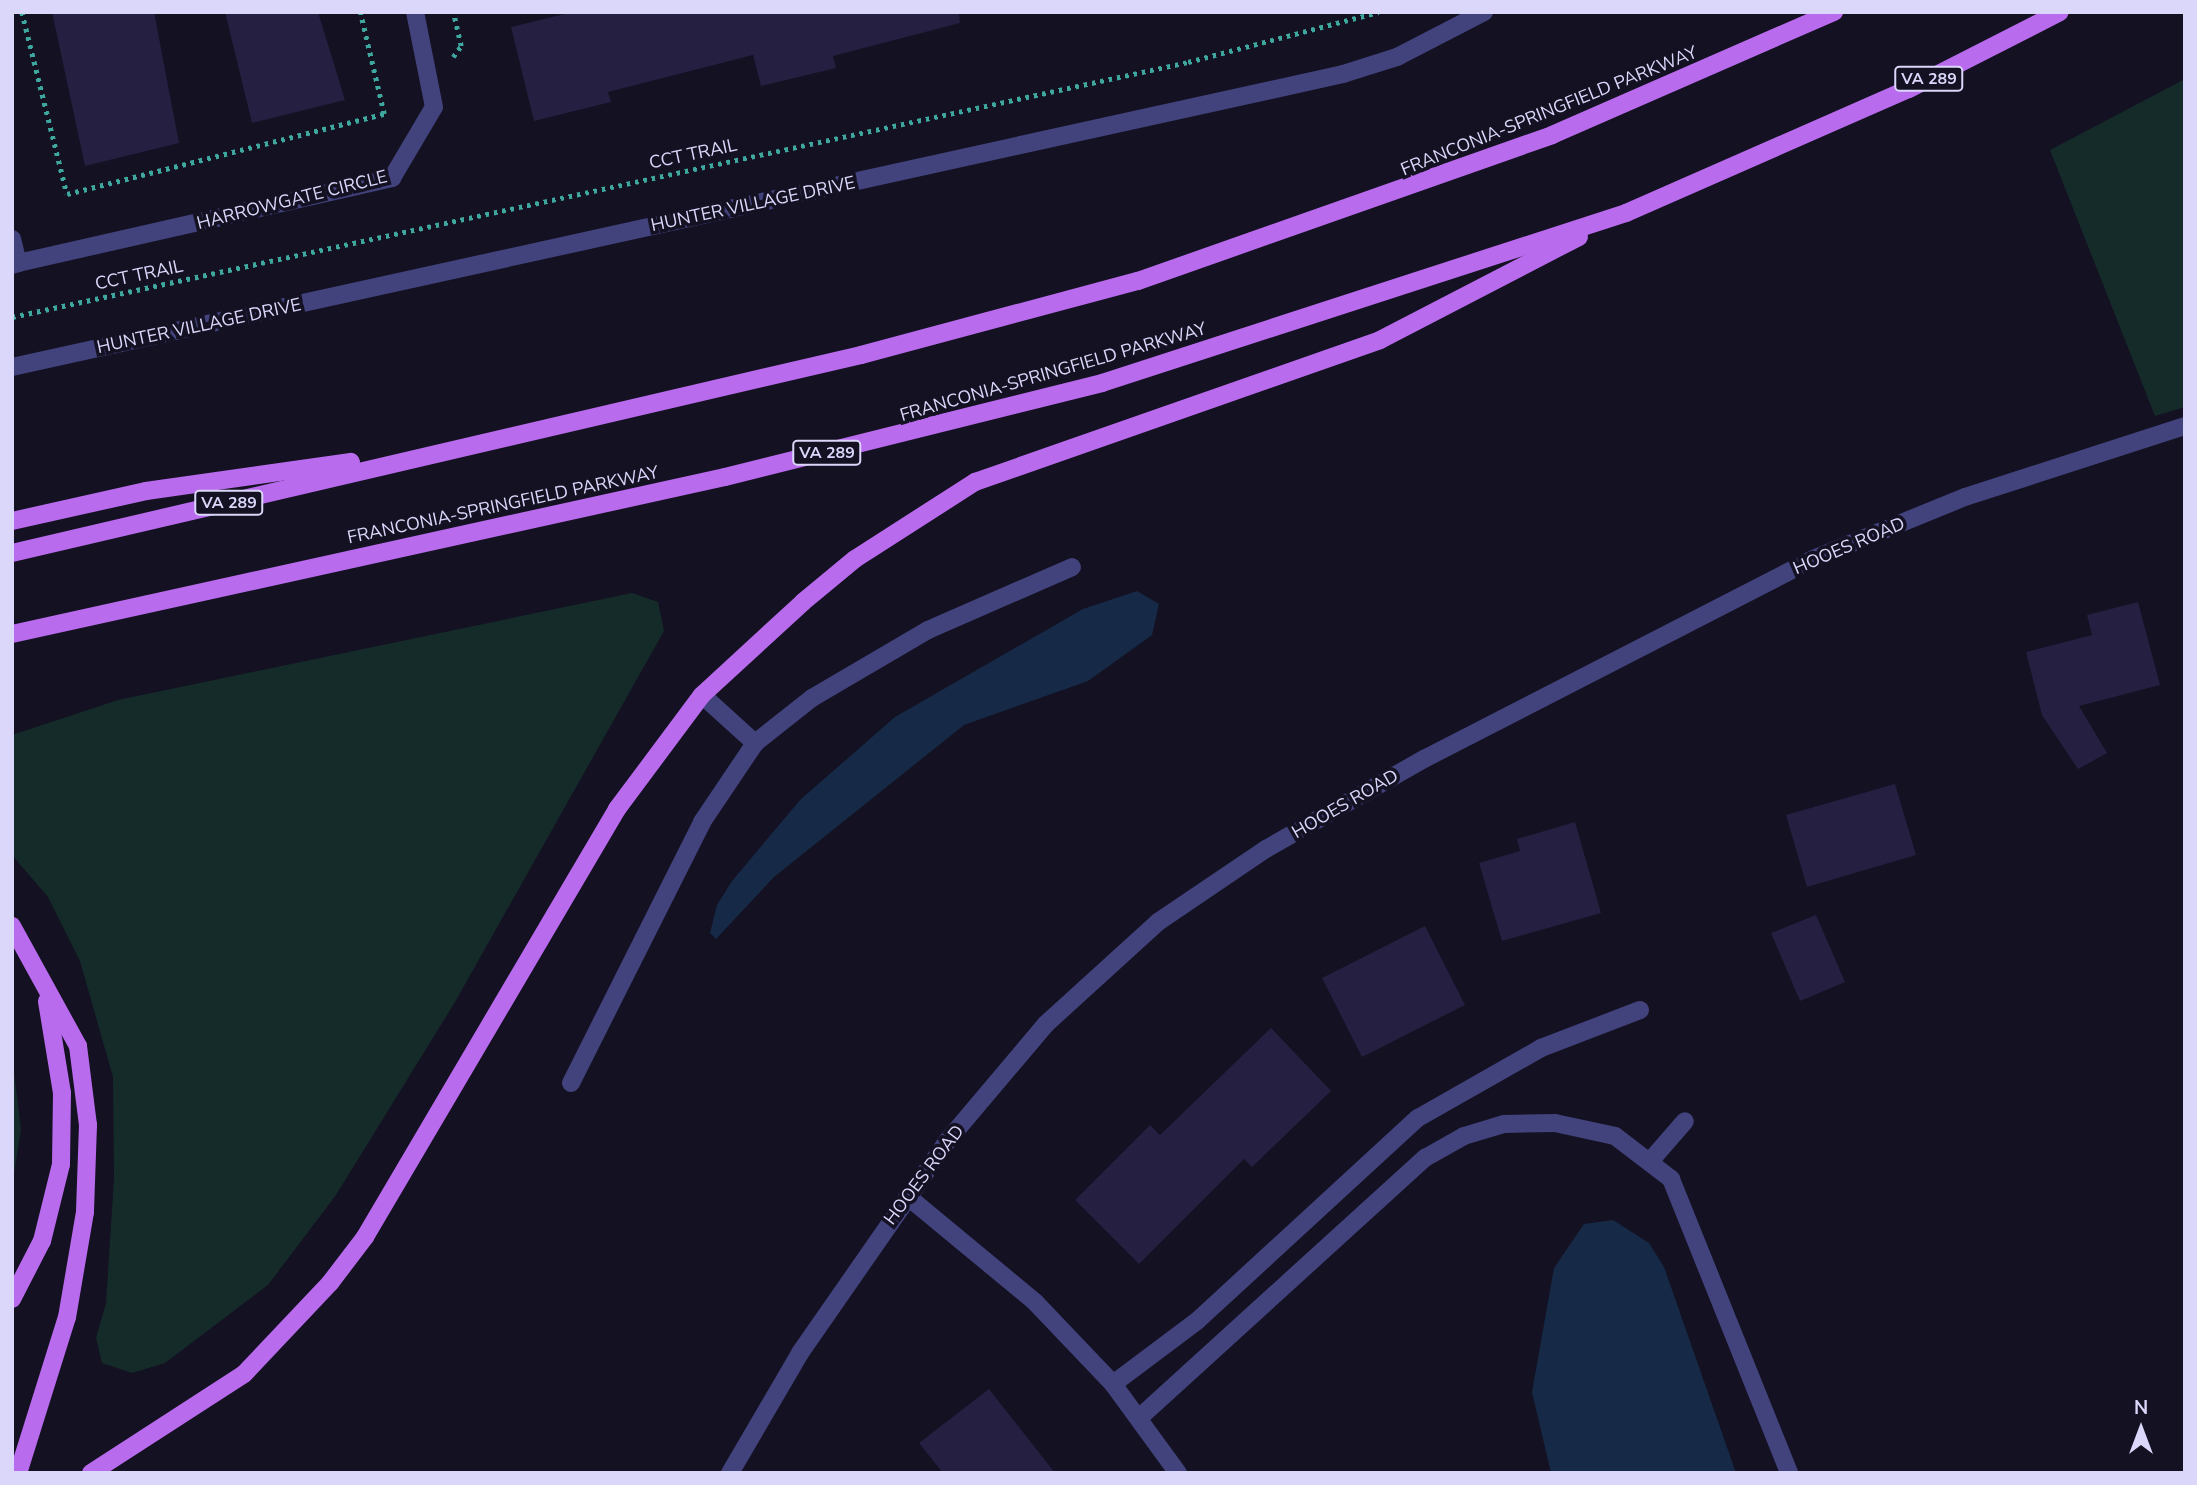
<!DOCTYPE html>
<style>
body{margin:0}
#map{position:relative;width:2197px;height:1485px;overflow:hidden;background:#131122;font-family:"Nunito Sans",sans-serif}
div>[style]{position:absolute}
.green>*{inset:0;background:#152b2a}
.water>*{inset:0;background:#162a47}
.building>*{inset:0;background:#251f41}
.path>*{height:4.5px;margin-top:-2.25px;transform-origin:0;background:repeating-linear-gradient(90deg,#3ea89f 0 3.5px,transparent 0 8.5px)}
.minor>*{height:18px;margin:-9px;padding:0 9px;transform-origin:9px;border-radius:9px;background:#42427c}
.major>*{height:18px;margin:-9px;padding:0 9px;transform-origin:9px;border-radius:9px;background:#b96bed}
span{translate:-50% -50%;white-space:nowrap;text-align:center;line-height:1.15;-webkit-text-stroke:7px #131122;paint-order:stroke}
.shield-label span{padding:2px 5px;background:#131122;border:2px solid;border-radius:5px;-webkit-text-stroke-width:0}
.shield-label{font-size:16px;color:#dad7fa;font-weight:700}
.street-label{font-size:18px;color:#dad7fa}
.frame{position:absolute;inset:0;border:14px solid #dad7fa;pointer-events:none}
.north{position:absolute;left:2106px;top:1394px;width:70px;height:70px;-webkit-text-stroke:5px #131122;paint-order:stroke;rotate:0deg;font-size:19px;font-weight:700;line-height:28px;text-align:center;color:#dad7fa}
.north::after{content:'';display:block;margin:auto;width:24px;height:32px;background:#dad7fa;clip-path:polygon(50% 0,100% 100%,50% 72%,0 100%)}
</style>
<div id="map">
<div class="green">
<i style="clip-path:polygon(2185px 79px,2185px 407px,2155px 416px,2050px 150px)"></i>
<i style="clip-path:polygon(632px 593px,658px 602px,664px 631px,455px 1002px,336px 1195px,268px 1285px,165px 1363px,132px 1373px,102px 1363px,96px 1338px,106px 1303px,114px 1178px,113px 1077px,80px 961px,48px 897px,12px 855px,12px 735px,118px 700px)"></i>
<i style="clip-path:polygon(12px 1056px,21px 1129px,12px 1187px)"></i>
</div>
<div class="water">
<i style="clip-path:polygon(1137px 591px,1159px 604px,1152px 635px,1088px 681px,964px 725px,774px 877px,716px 939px,710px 933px,717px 905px,732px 881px,800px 800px,895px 717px,1083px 609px)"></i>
<i style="clip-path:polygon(1613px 1220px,1649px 1243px,1664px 1267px,1736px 1473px,1551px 1473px,1532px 1392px,1554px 1268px,1584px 1224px)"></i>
</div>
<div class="building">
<i style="clip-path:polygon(52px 12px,154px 12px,179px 143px,85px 166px)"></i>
<i style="clip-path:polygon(225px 12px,318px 12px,345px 100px,252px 123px)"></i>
<i style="clip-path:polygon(573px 12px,959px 12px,960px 23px,833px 56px,836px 68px,761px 86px,753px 55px,608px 92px,611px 102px,534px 121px,511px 27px)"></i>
<i style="clip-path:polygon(2138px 602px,2160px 685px,2079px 706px,2107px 753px,2078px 769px,2042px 715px,2026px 652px,2092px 635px,2087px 615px)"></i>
<i style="clip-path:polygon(1895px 784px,1916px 855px,1807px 887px,1786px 815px)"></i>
<i style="clip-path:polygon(1575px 822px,1601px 913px,1502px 941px,1479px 863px,1520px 851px,1517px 839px)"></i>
<i style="clip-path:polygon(1816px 915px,1845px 982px,1800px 1001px,1771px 933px)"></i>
<i style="clip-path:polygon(1425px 926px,1465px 1005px,1362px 1057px,1322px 978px)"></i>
<i style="clip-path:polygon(1271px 1028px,1331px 1091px,1252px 1167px,1244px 1159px,1139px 1264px,1075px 1200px,1150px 1125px,1160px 1135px)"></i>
<i style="clip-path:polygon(989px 1389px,1055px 1473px,943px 1473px,919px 1443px)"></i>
</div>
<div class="path">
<i style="left:22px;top:12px;width:187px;rotate:76.1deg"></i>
<i style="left:67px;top:194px;width:327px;rotate:-14.2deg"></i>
<i style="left:384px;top:114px;width:105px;rotate:-103.2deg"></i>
<i style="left:453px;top:57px;width:14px;rotate:-54deg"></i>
<i style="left:461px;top:46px;width:35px;rotate:-103deg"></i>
<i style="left:12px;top:317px;width:1203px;rotate:-12.23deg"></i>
<i style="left:1188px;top:62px;width:197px;rotate:-14.7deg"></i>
</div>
<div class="minor">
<i style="left:12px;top:239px;width:25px;rotate:76deg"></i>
<i style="left:18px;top:263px;width:6px;rotate:162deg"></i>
<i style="left:18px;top:263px;width:384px;rotate:-12.8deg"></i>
<i style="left:392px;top:178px;width:82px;rotate:-59.4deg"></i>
<i style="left:434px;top:107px;width:97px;rotate:-101.3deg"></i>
<i style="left:12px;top:367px;width:1363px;rotate:-12.41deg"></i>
<i style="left:1343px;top:74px;width:57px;rotate:-17.5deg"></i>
<i style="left:1397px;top:57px;width:98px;rotate:-27.3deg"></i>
<i style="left:702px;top:695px;width:72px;rotate:42.2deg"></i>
<i style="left:571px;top:1083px;width:292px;rotate:-63.3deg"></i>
<i style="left:702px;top:822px;width:95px;rotate:-56.1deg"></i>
<i style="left:755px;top:743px;width:73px;rotate:-38.3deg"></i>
<i style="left:812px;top:698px;width:134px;rotate:-30.4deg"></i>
<i style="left:928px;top:630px;width:157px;rotate:-23.6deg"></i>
<i style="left:1652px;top:1159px;width:50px;rotate:-49deg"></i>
<i style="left:907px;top:1196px;width:166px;rotate:39.6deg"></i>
<i style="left:1035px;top:1302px;width:113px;rotate:46.4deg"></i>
<i style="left:1113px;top:1384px;width:110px;rotate:53.9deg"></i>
<i style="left:1113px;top:1384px;width:105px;rotate:-36.9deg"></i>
<i style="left:1197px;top:1321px;width:300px;rotate:-42.6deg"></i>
<i style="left:1418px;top:1118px;width:142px;rotate:-29.6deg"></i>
<i style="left:1541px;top:1048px;width:106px;rotate:-21deg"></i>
<i style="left:1139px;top:1418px;width:387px;rotate:-42.3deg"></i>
<i style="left:1425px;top:1158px;width:45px;rotate:-29.4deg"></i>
<i style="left:1464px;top:1136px;width:42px;rotate:-16.7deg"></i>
<i style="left:1504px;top:1124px;width:51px;rotate:-1.1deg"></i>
<i style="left:1555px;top:1123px;width:61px;rotate:12.2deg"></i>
<i style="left:1615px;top:1136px;width:71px;rotate:37.5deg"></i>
<i style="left:1671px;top:1179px;width:317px;rotate:68.1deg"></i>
<i style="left:730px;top:1473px;width:139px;rotate:-59.7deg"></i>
<i style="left:800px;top:1353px;width:259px;rotate:-55.2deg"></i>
<i style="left:948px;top:1140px;width:152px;rotate:-49.8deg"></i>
<i style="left:1046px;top:1024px;width:151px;rotate:-42.3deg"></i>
<i style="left:1158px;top:922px;width:130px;rotate:-34.1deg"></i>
<i style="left:1266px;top:849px;width:182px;rotate:-29.7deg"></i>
<i style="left:1424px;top:759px;width:437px;rotate:-27.2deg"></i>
<i style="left:1813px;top:559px;width:164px;rotate:-22.2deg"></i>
<i style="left:1965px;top:497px;width:231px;rotate:-17.9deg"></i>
</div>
<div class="major">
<i style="left:12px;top:521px;width:137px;rotate:-12.6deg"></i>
<i style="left:146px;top:491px;width:207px;rotate:-8.1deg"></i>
<i style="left:12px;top:553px;width:872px;rotate:-13.13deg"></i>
<i style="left:861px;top:355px;width:287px;rotate:-15deg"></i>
<i style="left:1138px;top:281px;width:439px;rotate:-19.4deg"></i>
<i style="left:1552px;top:135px;width:308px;rotate:-23.6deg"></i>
<i style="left:12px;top:634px;width:730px;rotate:-12.42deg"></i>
<i style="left:725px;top:477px;width:389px;rotate:-14deg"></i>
<i style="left:1102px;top:383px;width:551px;rotate:-17.97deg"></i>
<i style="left:1626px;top:213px;width:309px;rotate:-23.7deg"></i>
<i style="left:1909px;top:89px;width:169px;rotate:-27deg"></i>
<i style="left:12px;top:926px;width:137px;rotate:61.2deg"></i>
<i style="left:78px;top:1046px;width:80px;rotate:82.8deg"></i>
<i style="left:88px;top:1125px;width:87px;rotate:92deg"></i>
<i style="left:85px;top:1212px;width:107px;rotate:99.7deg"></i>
<i style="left:67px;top:1317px;width:164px;rotate:107.4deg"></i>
<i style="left:12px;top:1299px;width:65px;rotate:-62.7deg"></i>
<i style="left:42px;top:1241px;width:79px;rotate:-76.1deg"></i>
<i style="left:61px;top:1164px;width:71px;rotate:-89.2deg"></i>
<i style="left:62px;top:1093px;width:93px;rotate:-99.3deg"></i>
<i style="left:91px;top:1473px;width:182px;rotate:-32.9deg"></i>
<i style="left:244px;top:1374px;width:125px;rotate:-46.6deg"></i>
<i style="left:330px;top:1283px;width:58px;rotate:-52.7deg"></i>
<i style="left:365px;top:1237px;width:497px;rotate:-59.5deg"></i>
<i style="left:617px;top:809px;width:142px;rotate:-53.3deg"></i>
<i style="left:702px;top:695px;width:137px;rotate:-42.6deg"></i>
<i style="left:803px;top:602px;width:67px;rotate:-39.6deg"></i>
<i style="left:855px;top:559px;width:143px;rotate:-32.7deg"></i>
<i style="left:975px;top:482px;width:429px;rotate:-19.3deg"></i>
<i style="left:1380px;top:340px;width:224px;rotate:-27.4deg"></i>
</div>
<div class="shield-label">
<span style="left:1929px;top:79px">VA 289</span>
<span style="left:827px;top:453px">VA 289</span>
<span style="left:229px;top:503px">VA 289</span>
</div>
<div class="street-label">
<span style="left:1549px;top:111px;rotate:-22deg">FRANCONIA-SPRINGFIELD PARKWAY</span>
<span style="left:693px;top:154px;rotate:-12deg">CCT TRAIL</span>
<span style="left:292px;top:200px;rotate:-14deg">HARROWGATE CIRCLE</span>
<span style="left:753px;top:204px;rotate:-12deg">HUNTER VILLAGE DRIVE</span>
<span style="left:139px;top:275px;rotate:-12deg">CCT TRAIL</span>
<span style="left:199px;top:326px;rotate:-12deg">HUNTER VILLAGE DRIVE</span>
<span style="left:1053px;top:372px;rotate:-16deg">FRANCONIA-SPRINGFIELD PARKWAY</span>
<span style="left:503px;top:505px;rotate:-12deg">FRANCONIA-SPRINGFIELD PARKWAY</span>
<span style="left:1849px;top:546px;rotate:-23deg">HOOES ROAD</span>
<span style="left:1345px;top:804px;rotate:-30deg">HOOES ROAD</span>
<span style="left:924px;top:1175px;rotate:-53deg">HOOES ROAD</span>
</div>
<div class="frame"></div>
<div class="north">N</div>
</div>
